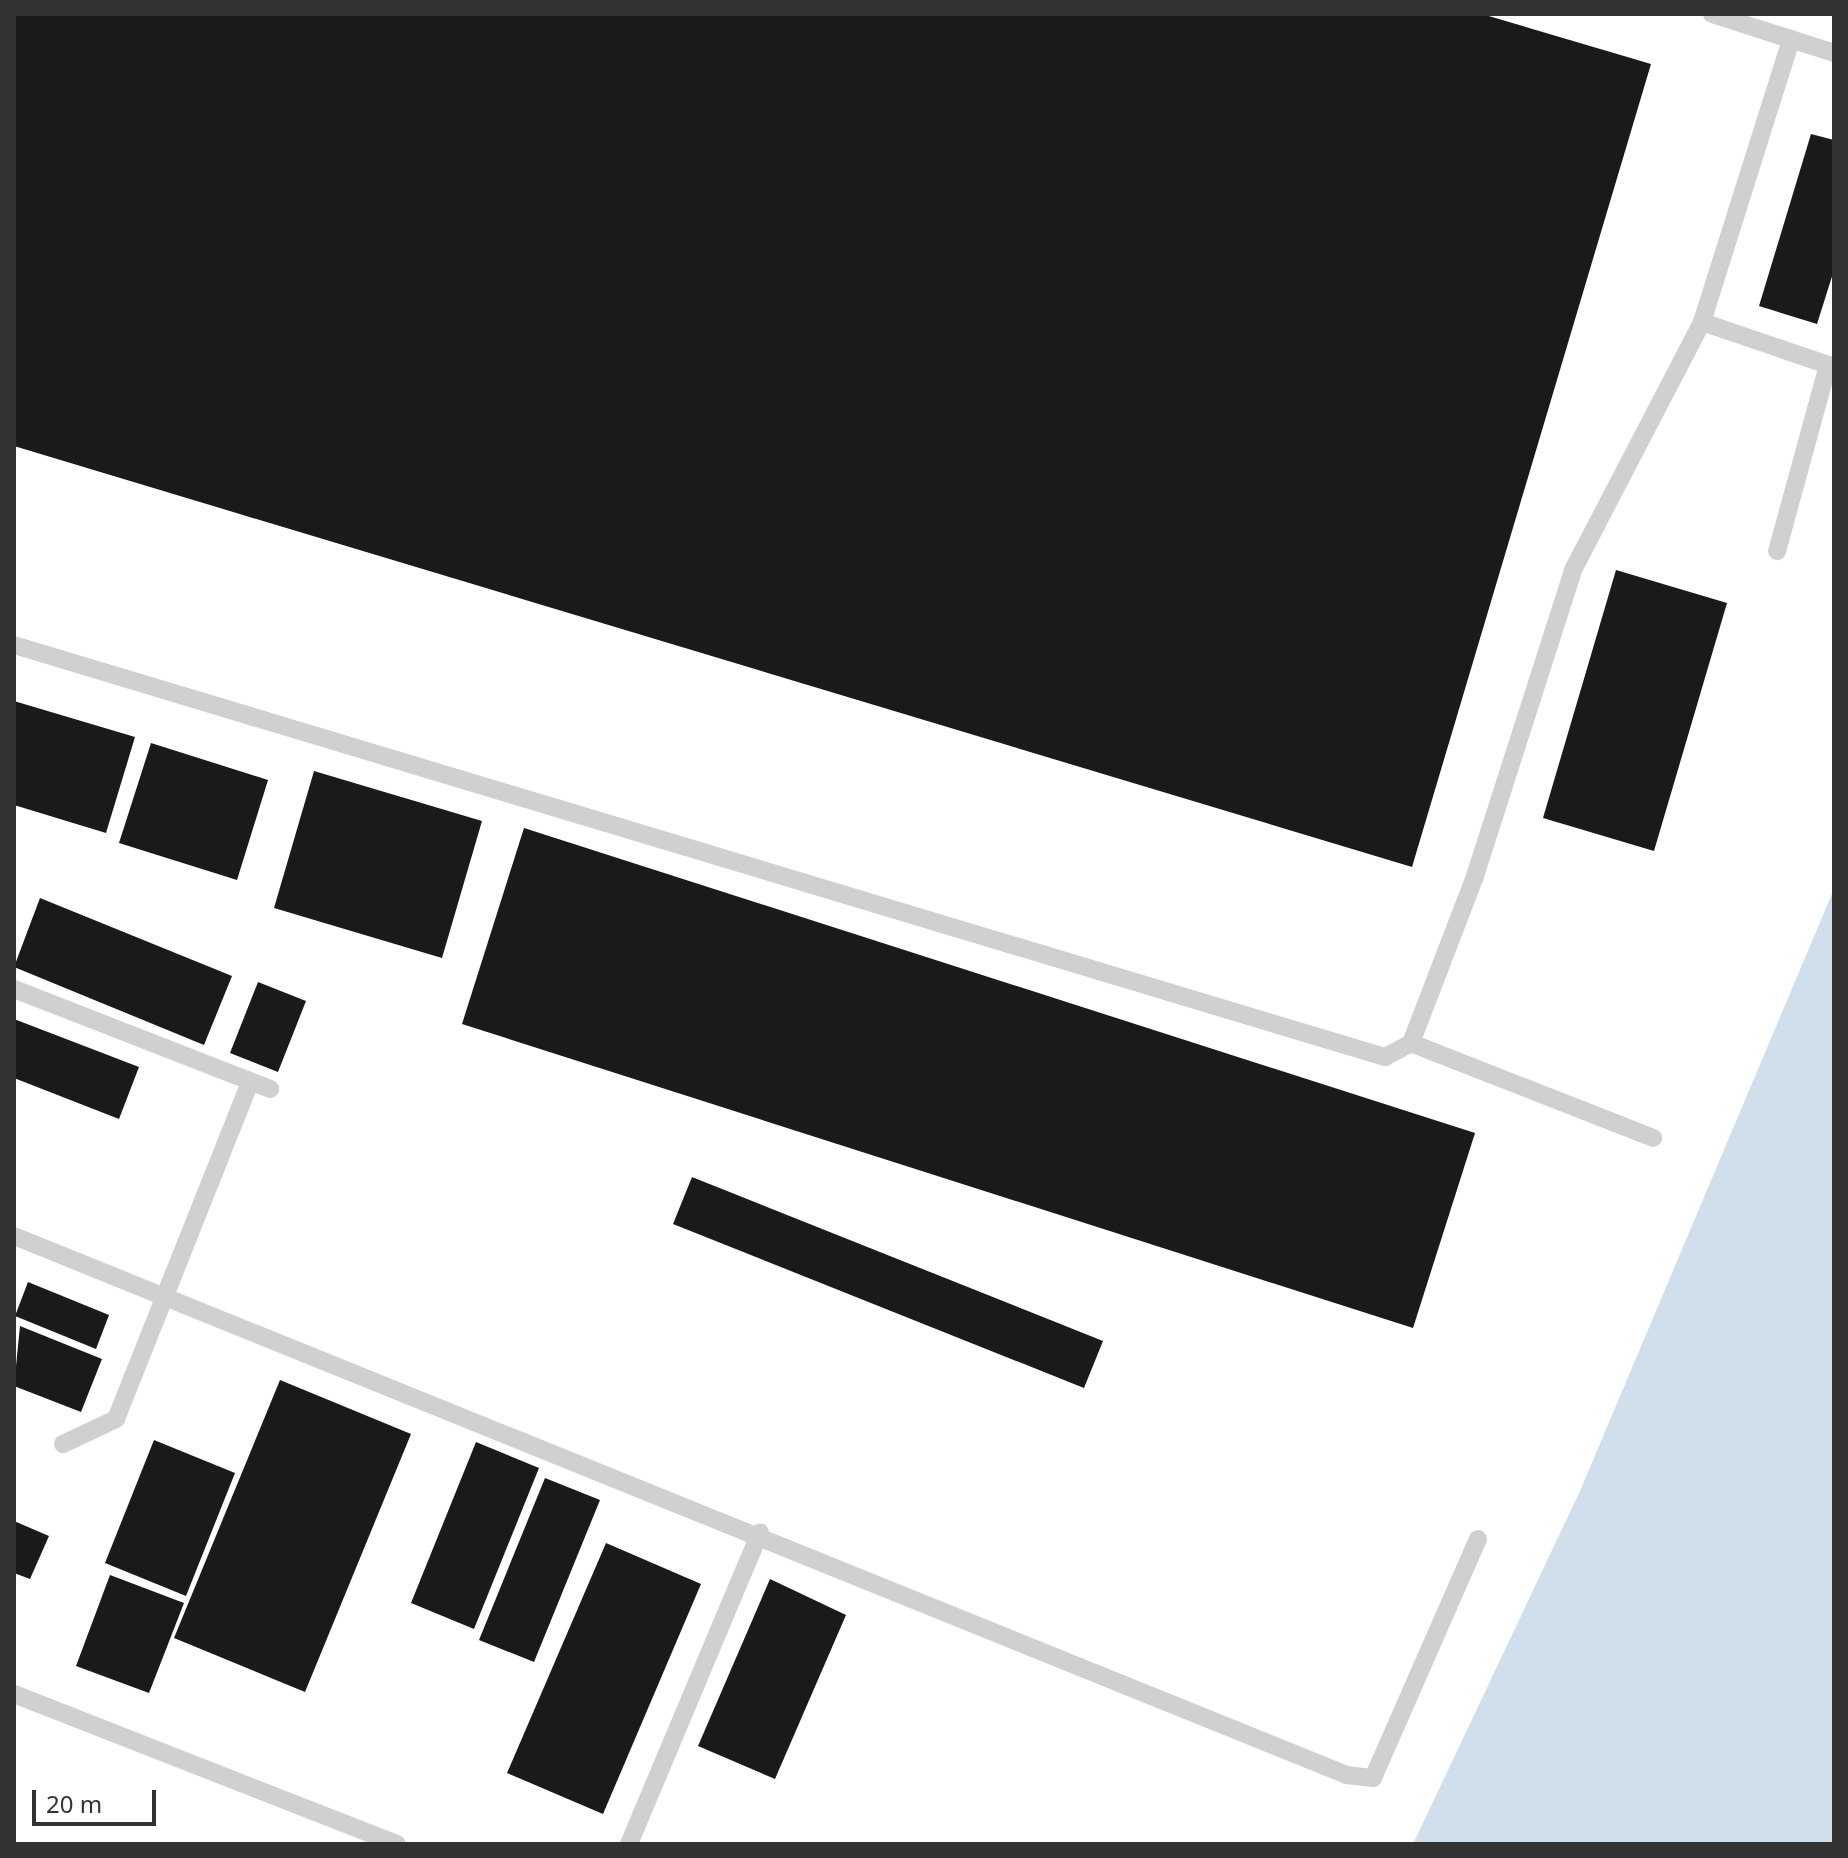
<!DOCTYPE html>
<style>
body{margin:0}
#map{position:relative;width:1848px;height:1858px;overflow:hidden;background:#fff;font-family:"Noto Sans",sans-serif}
div>[style]{position:absolute}
.water>*{inset:0;background:#d0dfec}
.building>*{inset:0;background:#1a1a1a}
.lane>*{height:18px;margin:-9px;padding:0 9px;transform-origin:9px;border-radius:9px;background:#d0d0d0}
span{translate:-50% -50%;white-space:nowrap;text-align:center;line-height:1.15;-webkit-text-stroke:8px #fff;paint-order:stroke}
.frame{position:absolute;inset:0;border:16px solid #333;pointer-events:none}
.scale{position:absolute;left:32px;top:1790px;width:124px;height:36px;box-sizing:border-box;border:4px solid #333;border-top:0;padding-left:10px;font-size:24px;line-height:28px;white-space:nowrap;color:#333;-webkit-text-stroke:6px #fff;paint-order:stroke}
</style>
<div id="map">
<div class="water">
<i style="clip-path:polygon(1834px 889px,1834px 1844px,1413px 1844px,1580px 1491px)"></i>
</div>
<div class="building">
<i style="clip-path:polygon(14px 14px,1482px 14px,1651px 64px,1412px 867px,14px 446px)"></i>
<i style="clip-path:polygon(1811px 134px,1834px 140px,1834px 270px,1817px 324px,1759px 306px)"></i>
<i style="clip-path:polygon(1616px 570px,1727px 603px,1654px 851px,1543px 818px)"></i>
<i style="clip-path:polygon(14px 701px,135px 737px,106px 833px,14px 805px)"></i>
<i style="clip-path:polygon(151px 743px,268px 780px,237px 880px,119px 843px)"></i>
<i style="clip-path:polygon(314px 771px,482px 821px,442px 958px,274px 908px)"></i>
<i style="clip-path:polygon(524px 828px,1475px 1133px,1413px 1328px,462px 1024px)"></i>
<i style="clip-path:polygon(40px 898px,232px 976px,204px 1045px,14px 967px)"></i>
<i style="clip-path:polygon(258px 982px,306px 1001px,278px 1072px,230px 1053px)"></i>
<i style="clip-path:polygon(14px 1019px,139px 1067px,119px 1119px,14px 1078px)"></i>
<i style="clip-path:polygon(692px 1177px,1103px 1341px,1084px 1388px,673px 1224px)"></i>
<i style="clip-path:polygon(28px 1282px,109px 1315px,96px 1349px,15px 1316px)"></i>
<i style="clip-path:polygon(20px 1326px,102px 1359px,81px 1412px,14px 1386px)"></i>
<i style="clip-path:polygon(280px 1380px,411px 1434px,305px 1692px,174px 1638px)"></i>
<i style="clip-path:polygon(154px 1440px,235px 1473px,186px 1596px,105px 1563px)"></i>
<i style="clip-path:polygon(476px 1442px,539px 1468px,474px 1629px,411px 1603px)"></i>
<i style="clip-path:polygon(545px 1478px,600px 1500px,534px 1662px,479px 1640px)"></i>
<i style="clip-path:polygon(14px 1521px,49px 1536px,30px 1579px,14px 1573px)"></i>
<i style="clip-path:polygon(606px 1543px,701px 1584px,603px 1814px,507px 1773px)"></i>
<i style="clip-path:polygon(110px 1575px,184px 1603px,149px 1693px,76px 1666px)"></i>
<i style="clip-path:polygon(770px 1579px,846px 1615px,775px 1779px,698px 1746px)"></i>
</div>
<div class="lane">
<i style="left:1712px;top:14px;width:128px;rotate:17.7deg"></i>
<i style="left:1702px;top:322px;width:133px;rotate:18.8deg"></i>
<i style="left:1828px;top:365px;width:193px;rotate:105.3deg"></i>
<i style="left:14px;top:645px;width:1432px;rotate:16.73deg"></i>
<i style="left:1385px;top:1057px;width:30px;rotate:-28deg"></i>
<i style="left:1411px;top:1043px;width:179px;rotate:-69deg"></i>
<i style="left:1475px;top:876px;width:321px;rotate:-72.2deg"></i>
<i style="left:1573px;top:570px;width:280px;rotate:-62.5deg"></i>
<i style="left:1702px;top:322px;width:297px;rotate:-72.5deg"></i>
<i style="left:14px;top:989px;width:275px;rotate:21.3deg"></i>
<i style="left:1411px;top:1043px;width:260px;rotate:21.4deg"></i>
<i style="left:14px;top:1236px;width:1438px;rotate:22.02deg"></i>
<i style="left:1347px;top:1775px;width:26px;rotate:7deg"></i>
<i style="left:1373px;top:1778px;width:261px;rotate:-66.3deg"></i>
<i style="left:63px;top:1444px;width:59px;rotate:-25.3deg"></i>
<i style="left:116px;top:1419px;width:363px;rotate:-68.3deg"></i>
<i style="left:14px;top:1694px;width:411px;rotate:21.4deg"></i>
<i style="left:629px;top:1844px;width:338px;rotate:-67.2deg"></i>
</div>
<div class="frame"></div>
<div class="scale">20 m</div>
</div>
